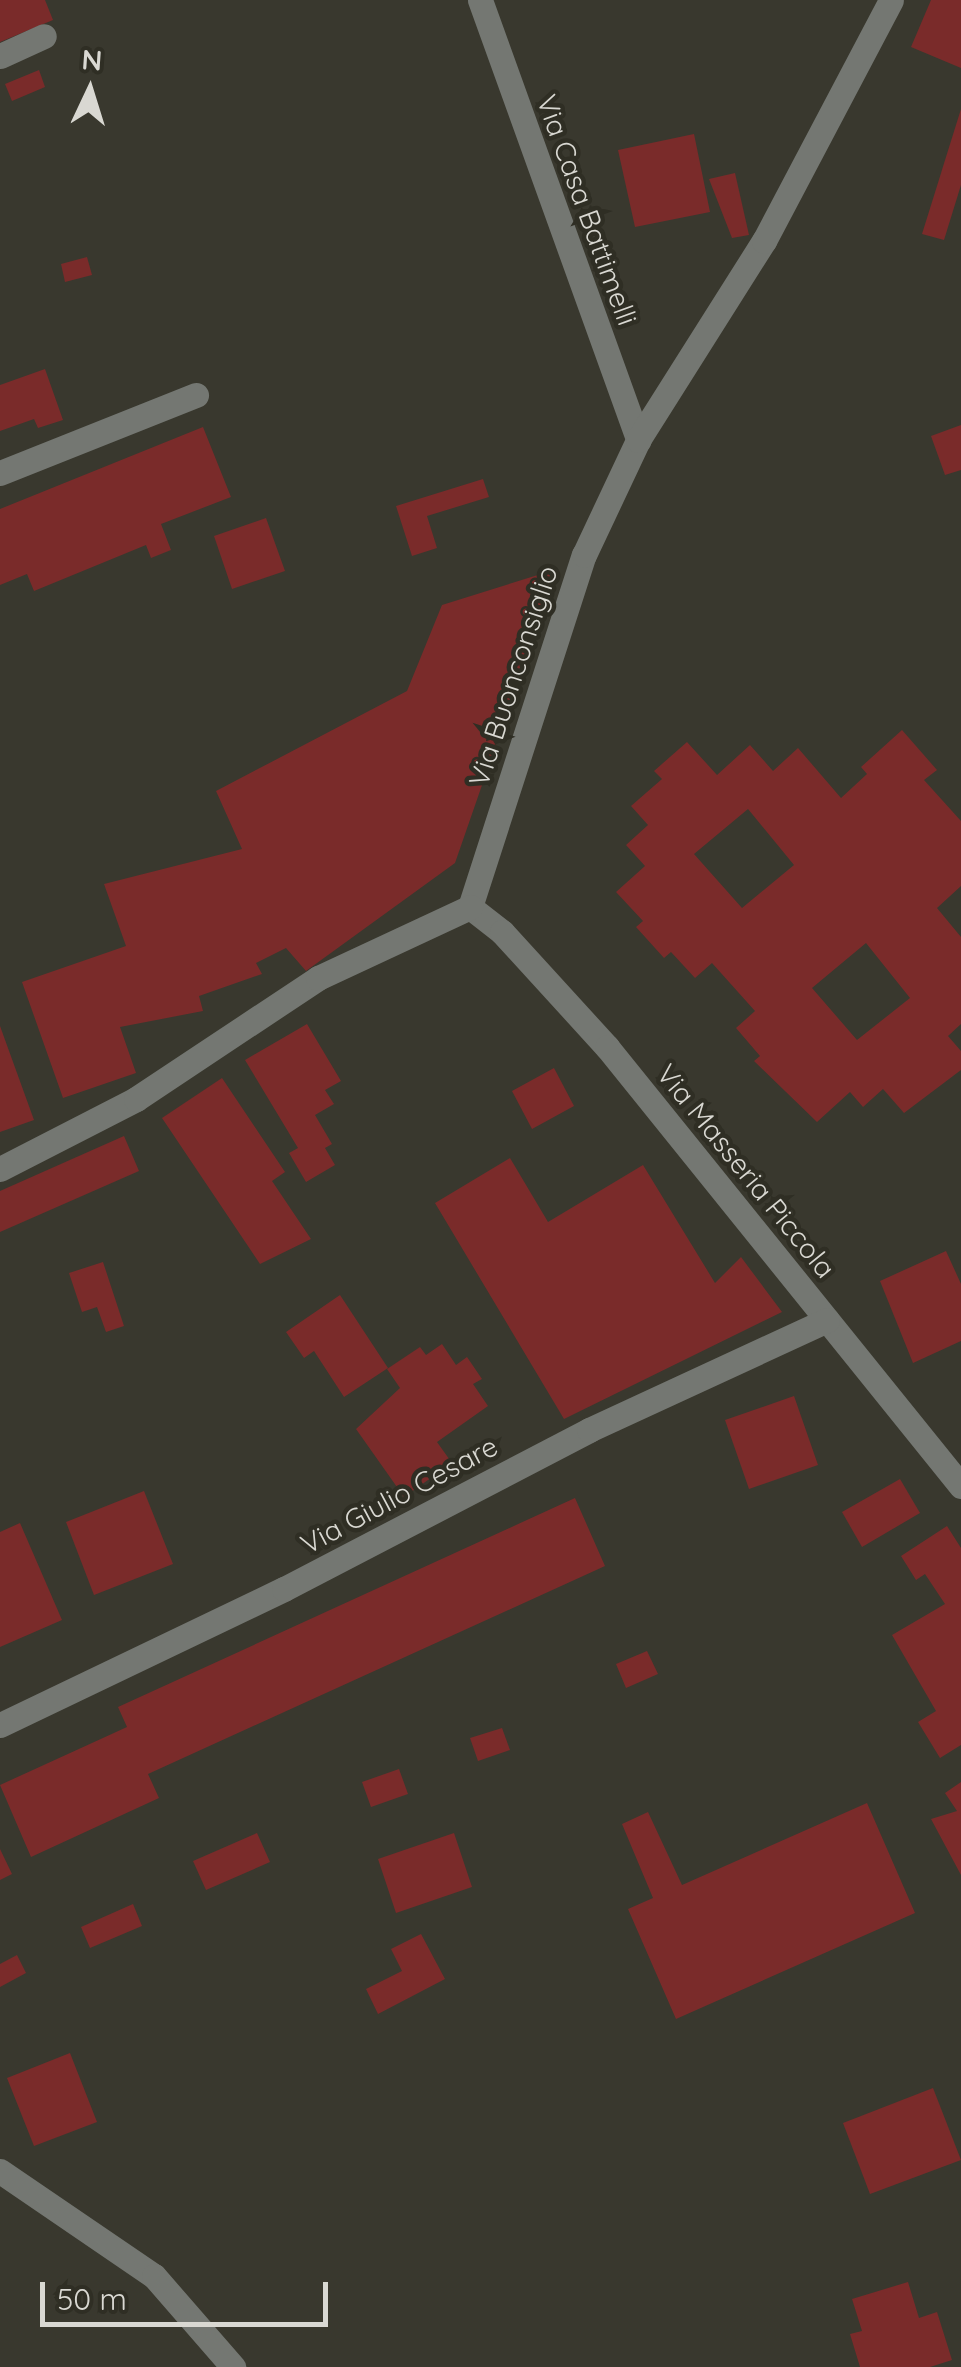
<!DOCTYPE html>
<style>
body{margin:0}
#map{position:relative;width:961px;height:2367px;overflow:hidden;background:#39382e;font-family:Quicksand,sans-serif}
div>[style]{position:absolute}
.building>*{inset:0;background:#7a2b2a}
.minor>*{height:25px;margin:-12.5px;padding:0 12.5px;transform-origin:12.5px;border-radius:12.5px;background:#747772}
span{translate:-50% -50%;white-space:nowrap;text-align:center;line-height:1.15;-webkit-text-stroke:9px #2f2e24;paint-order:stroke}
.street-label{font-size:28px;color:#d9d8d2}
.north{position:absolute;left:40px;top:40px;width:100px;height:100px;-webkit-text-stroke:8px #2f2e24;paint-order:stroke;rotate:4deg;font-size:28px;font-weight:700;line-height:40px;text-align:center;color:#d9d8d2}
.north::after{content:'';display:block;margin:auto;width:35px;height:45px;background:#d9d8d2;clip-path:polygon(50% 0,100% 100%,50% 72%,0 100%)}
.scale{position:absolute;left:40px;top:2282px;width:288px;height:45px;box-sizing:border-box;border:5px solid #d9d8d2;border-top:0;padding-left:12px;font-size:30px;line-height:35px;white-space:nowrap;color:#d9d8d2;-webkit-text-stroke:8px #2f2e24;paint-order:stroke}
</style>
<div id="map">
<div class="building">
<i style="clip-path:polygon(0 0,45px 0,53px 20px,0 42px)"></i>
<i style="clip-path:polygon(931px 0,961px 0,961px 68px,911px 47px)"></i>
<i style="clip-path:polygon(39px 70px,45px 87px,12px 101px,5px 84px)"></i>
<i style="clip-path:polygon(961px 109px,961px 185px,944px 240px,922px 234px)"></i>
<i style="clip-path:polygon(694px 134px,710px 212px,635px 227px,618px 150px)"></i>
<i style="clip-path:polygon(735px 173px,749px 235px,732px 238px,709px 179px)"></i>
<i style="clip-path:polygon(87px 257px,92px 275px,65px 282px,61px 264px)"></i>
<i style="clip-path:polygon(45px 369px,63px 420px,38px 428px,34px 419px,0 431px,0 385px)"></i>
<i style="clip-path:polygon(961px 425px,961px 470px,945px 475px,931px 436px)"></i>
<i style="clip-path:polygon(203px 427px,231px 497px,161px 524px,171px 550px,151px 558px,146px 545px,34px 591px,27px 574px,0 585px,0 509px)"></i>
<i style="clip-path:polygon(483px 479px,489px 497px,427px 516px,437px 548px,412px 556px,396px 506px)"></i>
<i style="clip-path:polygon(266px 518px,285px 571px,232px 589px,214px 536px)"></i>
<i style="clip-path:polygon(557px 569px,455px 863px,306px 971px,286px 948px,256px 963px,262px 974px,199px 996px,203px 1011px,120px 1027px,136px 1073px,63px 1098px,22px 982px,126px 946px,104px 884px,242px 849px,216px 791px,407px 691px,442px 605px)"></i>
<i style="clip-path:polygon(evenodd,902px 730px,937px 770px,924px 780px,961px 821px,961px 886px,937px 908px,961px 937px,961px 1024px,948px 1036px,961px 1051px,961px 1070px,904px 1113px,883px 1089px,863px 1107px,850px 1092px,817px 1122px,754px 1061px,760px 1056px,736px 1028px,755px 1011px,712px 963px,695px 978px,671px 952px,664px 958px,636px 927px,643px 921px,616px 892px,645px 866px,626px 845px,648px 825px,631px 806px,662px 779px,654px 771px,687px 742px,717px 775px,750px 745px,773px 771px,798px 748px,841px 798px,867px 774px,861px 767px,902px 730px,748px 809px,794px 865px,742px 908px,694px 854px,748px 809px,902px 730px,866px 943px,910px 998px,857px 1040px,812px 988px,866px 943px)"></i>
<i style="clip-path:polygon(307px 1024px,341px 1081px,325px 1090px,334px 1104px,315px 1115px,332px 1144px,325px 1148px,335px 1165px,306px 1182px,289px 1153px,298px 1148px,245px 1060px)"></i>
<i style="clip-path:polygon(0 1026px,34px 1120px,0 1132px)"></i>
<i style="clip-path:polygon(554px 1068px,574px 1106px,532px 1129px,512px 1091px)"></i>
<i style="clip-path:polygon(222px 1078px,285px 1172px,272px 1181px,311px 1239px,260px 1264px,162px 1118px)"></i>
<i style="clip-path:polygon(124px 1136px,139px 1171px,0 1232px,0 1191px)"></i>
<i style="clip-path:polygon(510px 1158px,548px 1222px,643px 1165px,715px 1283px,741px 1257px,782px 1312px,564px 1419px,435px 1203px)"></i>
<i style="clip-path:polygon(946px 1251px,961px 1284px,961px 1341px,913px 1363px,880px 1281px)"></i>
<i style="clip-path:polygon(103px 1262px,124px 1326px,106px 1332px,97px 1307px,82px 1312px,69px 1273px)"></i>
<i style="clip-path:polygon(340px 1295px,388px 1368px,344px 1397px,314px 1351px,304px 1358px,286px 1332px)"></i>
<i style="clip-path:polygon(442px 1344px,456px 1365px,467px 1357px,482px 1379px,473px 1384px,488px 1406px,437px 1442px,452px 1463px,404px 1497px,356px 1429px,400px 1388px,387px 1369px,420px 1347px,426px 1355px)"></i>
<i style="clip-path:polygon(794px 1396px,818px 1465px,749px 1489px,725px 1420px)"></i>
<i style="clip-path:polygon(900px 1479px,920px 1513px,862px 1547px,842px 1512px)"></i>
<i style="clip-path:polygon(144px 1491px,173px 1564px,94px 1595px,66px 1522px)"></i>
<i style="clip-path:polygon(575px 1498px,605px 1566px,148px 1774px,159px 1798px,31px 1857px,0 1785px,127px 1727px,118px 1707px)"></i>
<i style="clip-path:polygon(20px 1523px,62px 1620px,0 1647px,0 1532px)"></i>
<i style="clip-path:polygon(947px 1526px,961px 1548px,961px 1745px,940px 1758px,918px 1722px,936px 1711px,892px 1635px,945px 1604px,925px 1574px,916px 1580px,901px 1556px)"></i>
<i style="clip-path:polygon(647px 1651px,658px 1674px,626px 1688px,616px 1664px)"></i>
<i style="clip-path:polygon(502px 1728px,510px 1750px,478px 1761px,470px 1738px)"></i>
<i style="clip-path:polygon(399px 1769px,408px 1794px,371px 1807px,362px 1782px)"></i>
<i style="clip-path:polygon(961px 1782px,961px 1875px,931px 1819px,957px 1811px,945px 1793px)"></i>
<i style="clip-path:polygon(867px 1803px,915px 1913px,676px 2019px,628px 1909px,653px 1898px,622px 1824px,648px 1812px,682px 1885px)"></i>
<i style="clip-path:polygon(257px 1833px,270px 1862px,206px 1890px,193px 1861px)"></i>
<i style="clip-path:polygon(454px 1833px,472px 1887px,396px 1913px,378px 1859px)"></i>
<i style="clip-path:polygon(0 1849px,12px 1874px,0 1880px)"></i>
<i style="clip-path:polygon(133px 1904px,142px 1926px,90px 1948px,81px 1927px)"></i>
<i style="clip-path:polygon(421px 1934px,445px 1979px,378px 2014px,366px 1989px,402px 1971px,391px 1949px)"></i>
<i style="clip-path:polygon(17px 1955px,26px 1973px,0 1987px,0 1964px)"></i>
<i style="clip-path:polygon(70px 2053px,97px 2122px,34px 2146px,7px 2078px)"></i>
<i style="clip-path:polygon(933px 2088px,961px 2160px,870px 2194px,843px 2123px)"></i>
<i style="clip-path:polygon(908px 2282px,919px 2318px,937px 2312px,952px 2360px,930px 2367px,860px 2367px,850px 2334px,862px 2331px,852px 2299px)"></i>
</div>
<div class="minor">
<i style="left:480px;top:0;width:468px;rotate:70.2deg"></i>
<i style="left:0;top:56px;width:48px;rotate:-24.4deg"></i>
<i style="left:0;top:473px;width:211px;rotate:-21.7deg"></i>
<i style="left:470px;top:907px;width:370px;rotate:-72.1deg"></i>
<i style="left:584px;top:555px;width:127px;rotate:-64.8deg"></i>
<i style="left:638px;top:440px;width:236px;rotate:-57.7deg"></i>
<i style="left:764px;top:241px;width:272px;rotate:-62.2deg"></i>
<i style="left:470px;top:907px;width:41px;rotate:38deg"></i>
<i style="left:502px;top:932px;width:156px;rotate:47.6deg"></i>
<i style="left:607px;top:1047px;width:564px;rotate:51.12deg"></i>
<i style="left:0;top:1169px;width:153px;rotate:-27.2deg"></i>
<i style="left:136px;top:1099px;width:219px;rotate:-33.6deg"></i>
<i style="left:318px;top:978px;width:168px;rotate:-25deg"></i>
<i style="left:0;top:1725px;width:315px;rotate:-25.6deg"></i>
<i style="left:284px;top:1589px;width:344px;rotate:-27.5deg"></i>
<i style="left:589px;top:1430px;width:262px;rotate:-24.8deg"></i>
<i style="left:0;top:2171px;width:186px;rotate:34.3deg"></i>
<i style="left:154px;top:2276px;width:121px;rotate:49deg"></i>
</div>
<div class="street-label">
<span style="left:587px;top:210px;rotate:70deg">Via Casa Battimelli</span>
<span style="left:513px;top:676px;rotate:-72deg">Via Buonconsiglio</span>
<span style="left:746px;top:1171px;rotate:51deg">Via Masseria Piccola</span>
<span style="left:399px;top:1495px;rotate:-28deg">Via Giulio Cesare</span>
</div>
<div class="north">N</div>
<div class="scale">50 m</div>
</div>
